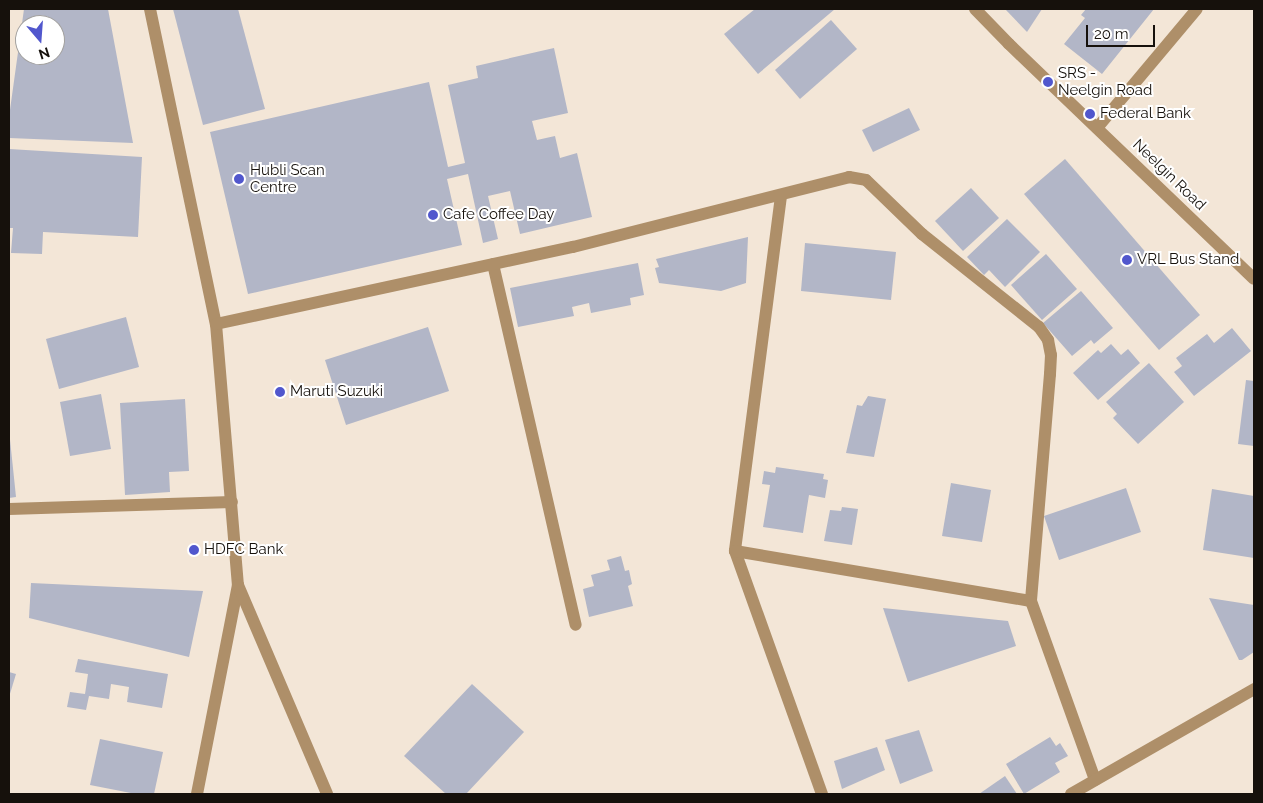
<!DOCTYPE html>
<style>
body{margin:0}
#map{position:relative;width:1263px;height:803px;overflow:hidden;background:#f3e6d7;font-family:Raleway,sans-serif}
div>[style]{position:absolute}
.building>*{inset:0;background:#b2b6c7}
.minor>*{height:12px;margin:-6px;padding:0 6px;transform-origin:6px;border-radius:6px;background:#ae8f69}
.tertiary>*{height:12px;margin:-6px;padding:0 6px;transform-origin:6px;border-radius:6px;background:#ae8f69}
.dots>*{width:14px;height:14px;translate:-50% -50%;box-sizing:border-box;border:2px solid #fff;border-radius:50%}
span{translate:-50% -50%;white-space:nowrap;text-align:center;line-height:1.15;-webkit-text-stroke:4px #fff;paint-order:stroke}
.poi-label{font-size:15px;color:#16110c}
.left{translate:0 -50%;text-align:left}
.street-label{font-size:15px;color:#16110c}
.frame{position:absolute;inset:0;border:10px solid #16110c;pointer-events:none}
.north{position:absolute;left:15px;top:15px;width:50px;height:50px;box-sizing:border-box;background:#fff;border:1px solid #a2a09e;border-radius:50%;rotate:162deg;font-size:14px;font-weight:700;line-height:20px;text-align:center;color:#16110c}
.north::after{content:'';display:block;margin:auto;width:18px;height:22px;background:#5157cd;clip-path:polygon(50% 0,100% 100%,50% 72%,0 100%)}
.scale{position:absolute;left:1086px;top:25px;width:69px;height:22px;box-sizing:border-box;border:2px solid #16110c;border-top:0;padding-left:6px;font-size:15px;line-height:18px;white-space:nowrap;color:#16110c;-webkit-text-stroke:4px #fff;paint-order:stroke}
</style>
<div id="map">
<div class="building">
<i style="clip-path:polygon(evenodd,24px 9px,108px 9px,133px 143px,9px 138px,9px 117px,24px 9px,25px 25px,55px 25px,55px 55px,25px 55px,25px 25px)"></i>
<i style="clip-path:polygon(173px 9px,238px 9px,265px 109px,203px 125px)"></i>
<i style="clip-path:polygon(755px 9px,835px 9px,758px 74px,724px 34px)"></i>
<i style="clip-path:polygon(1005px 9px,1042px 9px,1027px 32px)"></i>
<i style="clip-path:polygon(1086px 9px,1154px 9px,1102px 74px,1064px 44px,1085px 18px,1081px 15px)"></i>
<i style="clip-path:polygon(831px 20px,857px 49px,800px 99px,775px 70px)"></i>
<i style="clip-path:polygon(554px 48px,568px 113px,532px 121px,537px 140px,555px 136px,560px 158px,577px 153px,592px 217px,520px 234px,510px 191px,488px 196px,498px 239px,483px 243px,468px 174px,447px 179px,462px 245px,248px 294px,210px 132px,429px 82px,448px 167px,465px 163px,448px 85px,478px 78px,476px 66px)"></i>
<i style="clip-path:polygon(909px 108px,920px 130px,873px 152px,862px 130px)"></i>
<i style="clip-path:polygon(9px 149px,142px 157px,138px 237px,43px 232px,42px 254px,11px 253px,13px 228px,9px 228px)"></i>
<i style="clip-path:polygon(1065px 159px,1200px 315px,1159px 350px,1024px 194px)"></i>
<i style="clip-path:polygon(971px 188px,999px 218px,963px 251px,935px 221px)"></i>
<i style="clip-path:polygon(1007px 219px,1040px 252px,1005px 287px,989px 270px,984px 275px,967px 257px)"></i>
<i style="clip-path:polygon(748px 237px,746px 283px,721px 291px,659px 283px,655px 268px,659px 267px,656px 259px)"></i>
<i style="clip-path:polygon(805px 243px,896px 252px,891px 300px,801px 291px)"></i>
<i style="clip-path:polygon(1046px 254px,1077px 289px,1042px 320px,1011px 285px)"></i>
<i style="clip-path:polygon(638px 263px,644px 295px,630px 298px,631px 305px,591px 313px,589px 303px,572px 307px,574px 316px,518px 327px,510px 288px)"></i>
<i style="clip-path:polygon(1081px 291px,1113px 328px,1094px 344px,1091px 340px,1072px 356px,1043px 323px)"></i>
<i style="clip-path:polygon(126px 317px,139px 367px,59px 389px,46px 339px)"></i>
<i style="clip-path:polygon(428px 327px,449px 391px,346px 425px,325px 360px)"></i>
<i style="clip-path:polygon(1232px 328px,1251px 351px,1194px 396px,1174px 372px,1182px 366px,1176px 358px,1207px 334px,1214px 343px)"></i>
<i style="clip-path:polygon(1111px 344px,1121px 355px,1128px 349px,1140px 363px,1098px 400px,1073px 373px,1098px 350px,1101px 353px)"></i>
<i style="clip-path:polygon(1149px 363px,1184px 402px,1138px 444px,1113px 418px,1117px 414px,1106px 402px)"></i>
<i style="clip-path:polygon(1246px 380px,1254px 381px,1254px 446px,1238px 444px)"></i>
<i style="clip-path:polygon(101px 394px,111px 449px,70px 456px,60px 402px)"></i>
<i style="clip-path:polygon(868px 396px,886px 399px,874px 457px,846px 453px,857px 405px,862px 406px)"></i>
<i style="clip-path:polygon(185px 399px,189px 471px,169px 472px,170px 492px,125px 495px,120px 403px)"></i>
<i style="clip-path:polygon(9px 430px,16px 497px,9px 498px)"></i>
<i style="clip-path:polygon(776px 467px,824px 474px,823px 479px,828px 480px,825px 498px,809px 495px,803px 533px,763px 527px,770px 485px,762px 484px,764px 471px,775px 473px)"></i>
<i style="clip-path:polygon(951px 483px,991px 490px,982px 542px,942px 536px)"></i>
<i style="clip-path:polygon(1126px 488px,1141px 532px,1059px 560px,1044px 516px)"></i>
<i style="clip-path:polygon(1212px 489px,1254px 496px,1254px 558px,1203px 550px)"></i>
<i style="clip-path:polygon(842px 507px,858px 509px,852px 545px,824px 541px,830px 510px,841px 511px)"></i>
<i style="clip-path:polygon(621px 556px,625px 571px,629px 570px,632px 584px,628px 586px,633px 606px,589px 617px,583px 589px,594px 586px,591px 575px,610px 570px,607px 560px)"></i>
<i style="clip-path:polygon(31px 583px,203px 591px,189px 657px,29px 618px)"></i>
<i style="clip-path:polygon(1209px 598px,1254px 605px,1254px 652px,1242px 660px,1239px 660px)"></i>
<i style="clip-path:polygon(883px 608px,1008px 621px,1016px 646px,908px 682px)"></i>
<i style="clip-path:polygon(78px 659px,168px 674px,162px 708px,127px 702px,129px 687px,111px 684px,109px 699px,89px 696px,86px 710px,67px 707px,70px 692px,85px 694px,88px 674px,75px 672px)"></i>
<i style="clip-path:polygon(9px 672px,16px 674px,9px 697px)"></i>
<i style="clip-path:polygon(472px 684px,524px 732px,466px 794px,446px 794px,404px 756px)"></i>
<i style="clip-path:polygon(919px 730px,933px 771px,900px 784px,885px 740px)"></i>
<i style="clip-path:polygon(1050px 737px,1056px 746px,1060px 743px,1068px 756px,1055px 763px,1060px 772px,1024px 794px,1006px 764px)"></i>
<i style="clip-path:polygon(100px 739px,163px 752px,154px 794px,136px 794px,90px 785px)"></i>
<i style="clip-path:polygon(877px 747px,885px 770px,842px 789px,834px 761px)"></i>
<i style="clip-path:polygon(1005px 776px,1017px 794px,979px 794px)"></i>
</div>
<div class="minor">
<i style="left:150px;top:9px;width:322px;rotate:78.2deg"></i>
<i style="left:216px;top:324px;width:262px;rotate:85.2deg"></i>
<i style="left:238px;top:585px;width:213px;rotate:101.1deg"></i>
<i style="left:1097px;top:128px;width:155px;rotate:-50deg"></i>
<i style="left:781px;top:196px;width:358px;rotate:97.4deg"></i>
<i style="left:735px;top:551px;width:258px;rotate:70.3deg"></i>
<i style="left:493px;top:264px;width:370px;rotate:77.1deg"></i>
<i style="left:216px;top:324px;width:365px;rotate:-12.2deg"></i>
<i style="left:573px;top:247px;width:285px;rotate:-14.2deg"></i>
<i style="left:849px;top:177px;width:17px;rotate:10deg"></i>
<i style="left:866px;top:180px;width:78px;rotate:44deg"></i>
<i style="left:922px;top:234px;width:149px;rotate:38.5deg"></i>
<i style="left:1039px;top:327px;width:16px;rotate:55deg"></i>
<i style="left:1048px;top:340px;width:15px;rotate:79deg"></i>
<i style="left:1051px;top:355px;width:19px;rotate:93deg"></i>
<i style="left:1050px;top:374px;width:228px;rotate:94.8deg"></i>
<i style="left:1031px;top:601px;width:190px;rotate:70.3deg"></i>
<i style="left:9px;top:509px;width:223px;rotate:-1.8deg"></i>
<i style="left:735px;top:551px;width:300px;rotate:9.6deg"></i>
<i style="left:238px;top:585px;width:227px;rotate:66.9deg"></i>
<i style="left:1071px;top:794px;width:211px;rotate:-29.8deg"></i>
</div>
<div class="tertiary">
<i style="left:975px;top:9px;width:49px;rotate:45.8deg"></i>
<i style="left:1009px;top:44px;width:339px;rotate:43.8deg"></i>
</div>
<div class="dots">
<i style="left:1048px;top:82px;background:#5157cd"></i>
<i style="left:1090px;top:114px;background:#5157cd"></i>
<i style="left:239px;top:179px;background:#5157cd"></i>
<i style="left:433px;top:215px;background:#5157cd"></i>
<i style="left:1127px;top:260px;background:#5157cd"></i>
<i style="left:280px;top:392px;background:#5157cd"></i>
<i style="left:194px;top:550px;background:#5157cd"></i>
</div>
<div class="poi-label">
<span class="left" style="left:1058px;top:82px">SRS -<br>Neelgin Road</span>
<span class="left" style="left:1100px;top:114px">Federal Bank</span>
<span class="left" style="left:250px;top:179px">Hubli Scan<br>Centre</span>
<span class="left" style="left:443px;top:215px">Cafe Coffee Day</span>
<span class="left" style="left:1137px;top:260px">VRL Bus Stand</span>
<span class="left" style="left:290px;top:392px">Maruti Suzuki</span>
<span class="left" style="left:204px;top:550px">HDFC Bank</span>
</div>
<div class="street-label">
<span style="left:1169px;top:175px;rotate:44deg">Neelgin Road</span>
</div>
<div class="frame"></div>
<div class="north">N</div>
<div class="scale">20 m</div>
</div>
